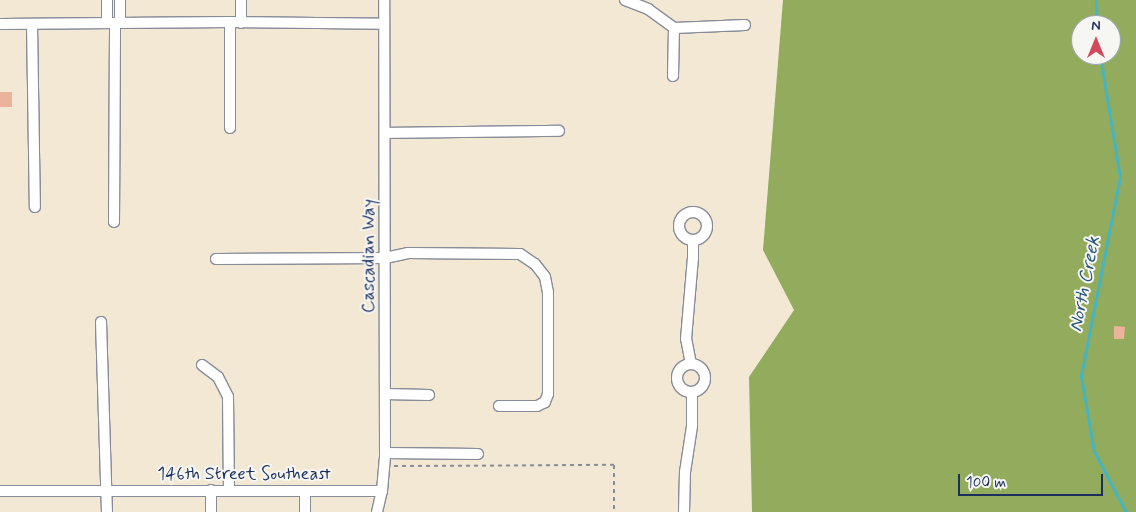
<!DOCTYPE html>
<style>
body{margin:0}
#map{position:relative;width:1136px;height:512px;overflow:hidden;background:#f3e8d4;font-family:Mynerve,sans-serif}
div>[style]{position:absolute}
.forest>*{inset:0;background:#92ab5d}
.stream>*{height:3px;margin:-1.5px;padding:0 1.5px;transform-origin:1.5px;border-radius:1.5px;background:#46b5bf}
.building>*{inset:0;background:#ebb399}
.path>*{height:2px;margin-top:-1px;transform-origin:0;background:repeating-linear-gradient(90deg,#878c99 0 4px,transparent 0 8px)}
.roads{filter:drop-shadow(1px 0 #878c99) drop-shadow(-1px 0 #878c99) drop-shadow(0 1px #878c99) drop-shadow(0 -1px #878c99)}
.minor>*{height:10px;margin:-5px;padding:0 5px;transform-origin:5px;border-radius:5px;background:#fff}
.minor>.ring{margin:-5px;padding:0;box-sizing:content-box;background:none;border:10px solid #fff;border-radius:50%}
span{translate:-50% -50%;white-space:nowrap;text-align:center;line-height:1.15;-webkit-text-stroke:4px #f6f6f2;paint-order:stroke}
.street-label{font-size:18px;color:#1b2f5e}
.water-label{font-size:19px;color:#28577b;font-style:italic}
.north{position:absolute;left:1071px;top:15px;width:50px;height:50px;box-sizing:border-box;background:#f6f6f2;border:1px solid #9ea6b7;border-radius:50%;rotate:0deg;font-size:14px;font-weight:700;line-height:20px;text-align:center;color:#1b2f5e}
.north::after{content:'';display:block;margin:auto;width:18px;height:22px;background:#d1495b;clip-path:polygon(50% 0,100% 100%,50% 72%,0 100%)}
.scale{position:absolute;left:958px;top:474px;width:145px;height:22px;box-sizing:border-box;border:2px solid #1b2f5e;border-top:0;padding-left:6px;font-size:15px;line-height:18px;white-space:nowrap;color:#1b2f5e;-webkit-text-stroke:4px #f6f6f2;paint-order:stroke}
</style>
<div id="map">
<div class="forest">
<i style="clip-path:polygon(evenodd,783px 0,1136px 0,1136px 512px,752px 512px,749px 377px,794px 310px,763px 250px,783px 0,1081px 25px,1111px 25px,1111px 55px,1081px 55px,1081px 25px)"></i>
</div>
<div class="stream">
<i style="left:1096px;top:0;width:25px;rotate:88deg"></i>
<i style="left:1100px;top:55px;width:124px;rotate:80.7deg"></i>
<i style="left:1120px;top:177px;width:203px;rotate:101.1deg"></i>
<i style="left:1081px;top:376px;width:76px;rotate:80.2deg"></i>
<i style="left:1094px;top:451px;width:69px;rotate:62.3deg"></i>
</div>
<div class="building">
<i style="clip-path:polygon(0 92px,12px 92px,12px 107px,0 107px)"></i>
<i style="clip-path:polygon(1114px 326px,1125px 327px,1124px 339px,1114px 339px)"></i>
</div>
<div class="path">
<i style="left:394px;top:466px;width:220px;rotate:-0.3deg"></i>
<i style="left:614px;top:465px;width:47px;rotate:90deg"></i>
</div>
<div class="roads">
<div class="minor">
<i style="left:107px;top:0;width:23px;rotate:90deg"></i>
<i style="left:120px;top:0;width:23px;rotate:90deg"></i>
<i style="left:241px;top:0;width:23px;rotate:90deg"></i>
<i style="left:625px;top:0;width:25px;rotate:21deg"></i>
<i style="left:648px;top:9px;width:32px;rotate:36deg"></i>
<i style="left:674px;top:28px;width:71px;rotate:-2.4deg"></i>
<i style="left:230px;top:22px;width:106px;rotate:90deg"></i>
<i style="left:0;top:24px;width:230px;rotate:-0.5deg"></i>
<i style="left:230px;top:22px;width:153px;rotate:0.7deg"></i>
<i style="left:32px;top:24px;width:183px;rotate:89.1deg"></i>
<i style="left:673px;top:76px;width:48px;rotate:-88.8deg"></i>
<i style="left:385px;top:133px;width:174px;rotate:-0.7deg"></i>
<i class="ring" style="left:679px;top:212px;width:18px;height:18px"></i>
<i style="left:114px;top:222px;width:199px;rotate:-89.7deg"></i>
<i style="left:216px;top:259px;width:169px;rotate:-0.3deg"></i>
<i style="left:385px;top:258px;width:24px;rotate:-12deg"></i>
<i style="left:408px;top:253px;width:112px;rotate:0.5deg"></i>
<i style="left:520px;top:254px;width:18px;rotate:34deg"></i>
<i style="left:535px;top:264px;width:16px;rotate:52deg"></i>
<i style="left:545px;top:277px;width:15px;rotate:79deg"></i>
<i style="left:548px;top:292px;width:102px;rotate:90deg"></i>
<i style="left:548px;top:394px;width:9px;rotate:111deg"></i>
<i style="left:545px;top:402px;width:9px;rotate:153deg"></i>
<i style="left:537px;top:406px;width:38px;rotate:180deg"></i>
<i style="left:101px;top:322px;width:190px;rotate:88.2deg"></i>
<i style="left:691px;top:364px;width:25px;rotate:-101deg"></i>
<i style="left:686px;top:339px;width:81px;rotate:-85.1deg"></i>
<i style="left:693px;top:258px;width:18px;rotate:-90deg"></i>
<i class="ring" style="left:677px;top:364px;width:18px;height:18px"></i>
<i style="left:202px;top:365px;width:20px;rotate:37deg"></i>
<i style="left:218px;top:377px;width:22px;rotate:63deg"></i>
<i style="left:228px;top:397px;width:93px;rotate:89.4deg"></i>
<i style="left:385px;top:394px;width:44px;rotate:1.3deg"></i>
<i style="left:385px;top:453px;width:93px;rotate:0.6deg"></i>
<i style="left:211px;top:490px;width:22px;rotate:90deg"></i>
<i style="left:0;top:491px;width:382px"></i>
<i style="left:305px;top:491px;width:21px;rotate:90deg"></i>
<i style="left:377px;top:512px;width:22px;rotate:-77deg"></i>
<i style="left:382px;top:491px;width:38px;rotate:-85deg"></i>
<i style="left:385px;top:453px;width:453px;rotate:-90.1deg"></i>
<i style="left:684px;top:512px;width:40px;rotate:-88.6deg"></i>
<i style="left:685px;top:472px;width:47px;rotate:-81.3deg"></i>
<i style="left:692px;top:426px;width:34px;rotate:-90deg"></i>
</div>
</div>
<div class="street-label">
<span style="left:369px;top:256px;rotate:-90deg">Cascadian Way</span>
<span style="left:244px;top:474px">146th Street Southeast</span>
</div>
<div class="water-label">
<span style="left:1085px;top:284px;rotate:-79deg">North Creek</span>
</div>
<div class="north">N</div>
<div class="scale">100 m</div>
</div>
